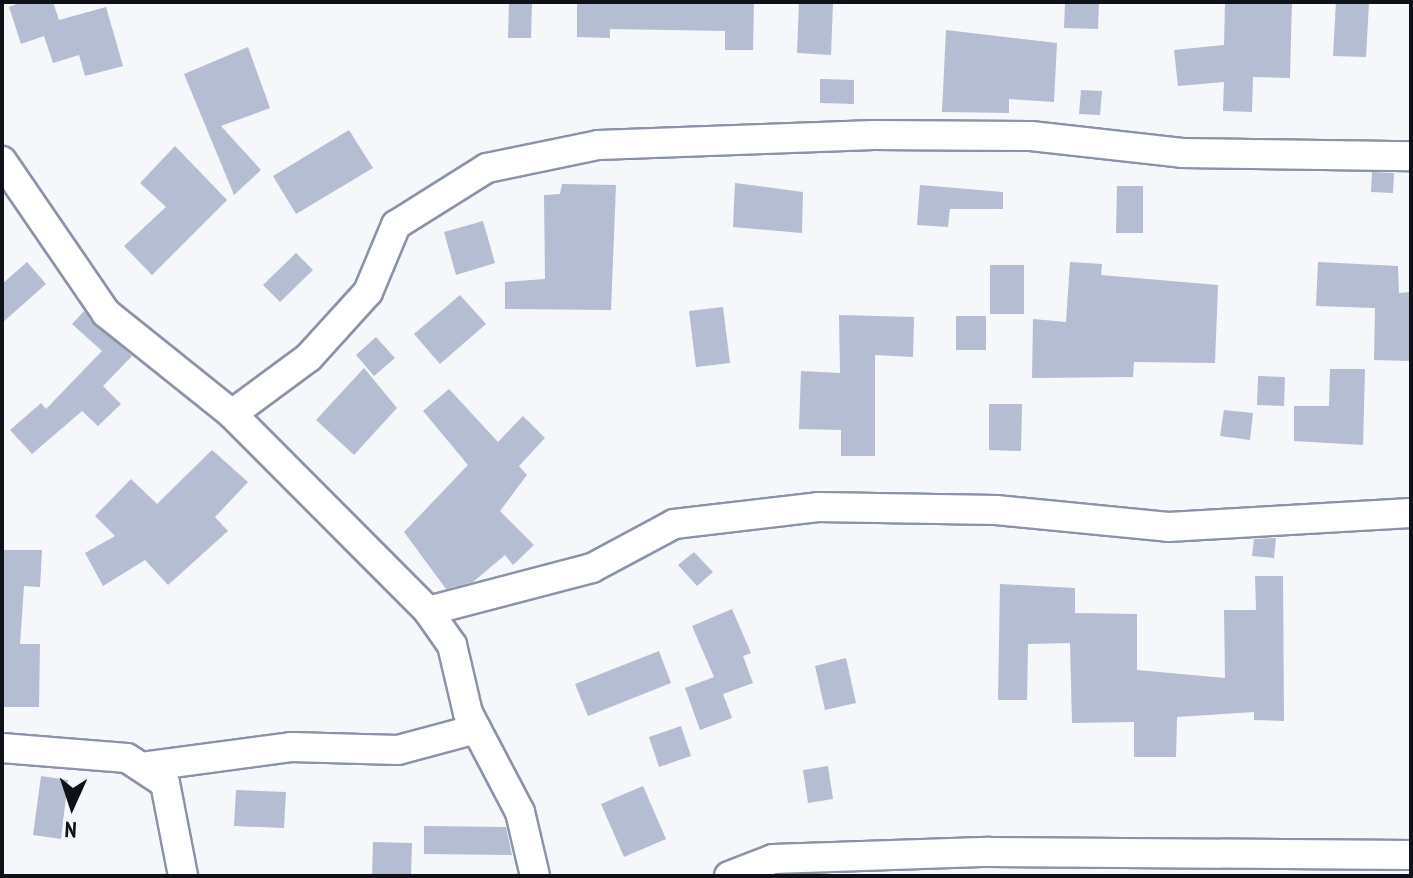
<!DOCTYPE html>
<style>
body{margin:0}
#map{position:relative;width:1413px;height:878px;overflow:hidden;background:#f5f7fb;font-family:"PT Sans Narrow",sans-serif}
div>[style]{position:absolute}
.building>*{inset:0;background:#b4bdd1}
.roads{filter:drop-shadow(2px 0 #8b94a7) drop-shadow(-2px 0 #8b94a7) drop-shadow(0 2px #8b94a7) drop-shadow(0 -2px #8b94a7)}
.minor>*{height:28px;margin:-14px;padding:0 14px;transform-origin:14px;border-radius:14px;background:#fff}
span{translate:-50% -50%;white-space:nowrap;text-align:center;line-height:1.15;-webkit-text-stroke:8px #f5f7fb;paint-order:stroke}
.frame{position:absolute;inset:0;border:4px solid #0e1118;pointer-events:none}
.north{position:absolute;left:32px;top:766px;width:80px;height:80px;-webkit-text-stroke:6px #f5f7fb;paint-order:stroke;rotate:183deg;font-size:22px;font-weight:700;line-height:32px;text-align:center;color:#0e1118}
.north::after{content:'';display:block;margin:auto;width:28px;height:36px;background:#0e1118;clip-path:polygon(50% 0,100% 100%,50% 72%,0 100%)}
</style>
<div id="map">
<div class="building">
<i style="clip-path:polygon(22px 2px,53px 2px,59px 20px,106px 7px,123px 66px,85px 76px,79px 55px,53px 63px,44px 36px,21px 44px,9px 7px)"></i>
<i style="clip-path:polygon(509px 2px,532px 2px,531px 38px,508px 38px)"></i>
<i style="clip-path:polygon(577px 2px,754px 2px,753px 50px,725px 50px,725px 31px,610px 29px,610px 38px,577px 37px)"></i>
<i style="clip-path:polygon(799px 2px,833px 2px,831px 55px,797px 53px)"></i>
<i style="clip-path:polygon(1065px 2px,1099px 2px,1098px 29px,1064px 28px)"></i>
<i style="clip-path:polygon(1225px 2px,1292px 2px,1290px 78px,1253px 77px,1252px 112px,1223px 111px,1224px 82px,1178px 86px,1174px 50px,1224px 45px)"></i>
<i style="clip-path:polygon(1336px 2px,1369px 2px,1366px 57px,1333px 56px)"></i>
<i style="clip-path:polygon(946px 30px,1057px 43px,1054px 102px,1009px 99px,1009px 113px,942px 112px)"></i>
<i style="clip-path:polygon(248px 47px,270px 108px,221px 126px,261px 170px,234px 195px,184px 74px)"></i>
<i style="clip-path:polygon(820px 79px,854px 80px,854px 104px,820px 103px)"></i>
<i style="clip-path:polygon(1081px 90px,1102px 91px,1100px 115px,1079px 114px)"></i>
<i style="clip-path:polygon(349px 130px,373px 168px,296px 214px,273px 176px)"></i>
<i style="clip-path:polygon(175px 146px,227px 200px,152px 275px,124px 246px,166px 207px,140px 183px)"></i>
<i style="clip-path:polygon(1372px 172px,1394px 173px,1393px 193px,1371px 192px)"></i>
<i style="clip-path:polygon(735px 183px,803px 192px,802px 233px,733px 227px)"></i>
<i style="clip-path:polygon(562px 184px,616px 185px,611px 310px,505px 309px,505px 282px,545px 279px,544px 195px,560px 194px)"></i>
<i style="clip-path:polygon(920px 185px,1003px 192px,1003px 209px,950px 209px,948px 227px,917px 225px)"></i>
<i style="clip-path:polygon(1117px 186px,1143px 186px,1143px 233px,1116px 233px)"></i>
<i style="clip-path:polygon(483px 221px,495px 263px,456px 275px,444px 232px)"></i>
<i style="clip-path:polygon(296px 253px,313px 270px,280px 302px,263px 285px)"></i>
<i style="clip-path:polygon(27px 262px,46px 284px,2px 323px,2px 284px)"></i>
<i style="clip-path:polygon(1070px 262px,1102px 264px,1101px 275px,1218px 285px,1215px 363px,1134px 362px,1133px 377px,1032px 378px,1033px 319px,1066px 322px)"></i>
<i style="clip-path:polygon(1318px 262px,1398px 266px,1399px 293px,1411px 292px,1411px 361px,1374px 360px,1375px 308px,1316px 306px)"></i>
<i style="clip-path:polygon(990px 265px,1024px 265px,1024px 314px,990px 314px)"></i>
<i style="clip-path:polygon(460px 295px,486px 324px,440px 364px,414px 334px)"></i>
<i style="clip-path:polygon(723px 307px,730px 363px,696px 367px,689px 311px)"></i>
<i style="clip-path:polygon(84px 311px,132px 356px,103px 386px,121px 404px,98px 426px,82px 411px,32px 454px,10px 430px,41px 403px,46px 409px,102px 351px,72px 324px)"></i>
<i style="clip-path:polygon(839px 315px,914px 317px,913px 357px,875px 355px,875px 456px,841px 456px,841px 430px,799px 429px,801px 371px,840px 373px)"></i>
<i style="clip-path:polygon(956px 316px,986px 316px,986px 350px,956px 350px)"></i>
<i style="clip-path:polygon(376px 337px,395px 358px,374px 376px,356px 355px)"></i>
<i style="clip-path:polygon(364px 368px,397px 408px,354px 455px,316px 420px)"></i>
<i style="clip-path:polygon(1330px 369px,1365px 369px,1363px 445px,1294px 441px,1294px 406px,1329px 406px)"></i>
<i style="clip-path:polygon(1258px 376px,1285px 377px,1284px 406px,1257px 405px)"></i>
<i style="clip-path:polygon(449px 389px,498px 442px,523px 416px,545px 438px,519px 466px,527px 475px,500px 511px,534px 545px,513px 565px,505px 555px,473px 582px,446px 589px,404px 532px,468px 465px,423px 411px)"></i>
<i style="clip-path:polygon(989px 404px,1022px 404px,1021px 451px,989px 450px)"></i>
<i style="clip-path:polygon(1224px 410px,1253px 413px,1250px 440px,1220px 436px)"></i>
<i style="clip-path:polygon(212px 450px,248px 482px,215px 517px,228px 531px,168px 585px,145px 560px,103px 586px,85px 553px,115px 536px,95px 516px,131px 479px,157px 504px)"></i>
<i style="clip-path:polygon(1276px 538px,1274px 558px,1252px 556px,1254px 539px)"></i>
<i style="clip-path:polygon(2px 550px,42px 550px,40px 587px,24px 586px,20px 644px,40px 644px,39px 707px,2px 707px)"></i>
<i style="clip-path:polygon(694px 552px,713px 572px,697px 586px,678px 565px)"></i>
<i style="clip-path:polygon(1255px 576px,1283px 576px,1284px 721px,1254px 720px,1254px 712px,1177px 717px,1176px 757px,1134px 757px,1134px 722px,1072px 723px,1070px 643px,1028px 644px,1027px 700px,998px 700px,1000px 584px,1075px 588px,1075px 613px,1137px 614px,1137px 670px,1225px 678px,1224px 610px,1256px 610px)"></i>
<i style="clip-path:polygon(732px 609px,751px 653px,743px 656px,753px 683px,723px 694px,732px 718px,700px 730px,685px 688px,714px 677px,692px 626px)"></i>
<i style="clip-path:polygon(659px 651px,671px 683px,588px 716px,575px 684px)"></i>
<i style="clip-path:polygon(846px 658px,856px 703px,825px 710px,815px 666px)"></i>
<i style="clip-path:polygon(681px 726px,691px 756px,659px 767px,649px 737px)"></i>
<i style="clip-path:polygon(828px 766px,833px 799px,808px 803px,803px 770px)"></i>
<i style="clip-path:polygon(41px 776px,68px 780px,61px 839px,33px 835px)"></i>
<i style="clip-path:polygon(643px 786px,666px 839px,624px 857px,601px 804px)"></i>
<i style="clip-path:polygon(236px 790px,286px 792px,284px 828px,234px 826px)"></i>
<i style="clip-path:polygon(424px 826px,506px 827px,512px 855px,424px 854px)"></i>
<i style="clip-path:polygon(373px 842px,412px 843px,411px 876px,372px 876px)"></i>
</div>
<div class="roads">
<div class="minor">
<i style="left:2px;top:161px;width:184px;rotate:55.6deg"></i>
<i style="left:106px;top:313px;width:161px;rotate:38.7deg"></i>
<i style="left:232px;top:414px;width:278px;rotate:45.1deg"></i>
<i style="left:428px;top:611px;width:42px;rotate:54.8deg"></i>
<i style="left:452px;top:645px;width:70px;rotate:76.8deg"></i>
<i style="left:468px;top:713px;width:112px;rotate:62.3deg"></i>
<i style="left:520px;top:812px;width:66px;rotate:76.8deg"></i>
<i style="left:232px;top:414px;width:96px;rotate:-36.5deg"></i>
<i style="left:309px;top:357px;width:88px;rotate:-47.8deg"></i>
<i style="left:368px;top:292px;width:73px;rotate:-67.3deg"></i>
<i style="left:396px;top:225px;width:107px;rotate:-32.1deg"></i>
<i style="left:487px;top:168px;width:113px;rotate:-11.7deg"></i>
<i style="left:598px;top:145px;width:276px;rotate:-2.1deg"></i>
<i style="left:874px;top:135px;width:157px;rotate:0.4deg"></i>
<i style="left:1031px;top:136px;width:152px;rotate:6.4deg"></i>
<i style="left:1182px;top:153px;width:229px;rotate:0.8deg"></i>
<i style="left:428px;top:611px;width:170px;rotate:-14.7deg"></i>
<i style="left:592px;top:568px;width:93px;rotate:-28.2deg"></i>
<i style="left:674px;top:524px;width:145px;rotate:-6.7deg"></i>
<i style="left:818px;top:507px;width:178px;rotate:1deg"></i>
<i style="left:996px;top:510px;width:173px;rotate:5.6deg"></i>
<i style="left:1168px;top:527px;width:243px;rotate:-3.3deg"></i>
<i style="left:2px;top:748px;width:125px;rotate:4.6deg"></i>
<i style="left:127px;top:758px;width:45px;rotate:33.3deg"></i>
<i style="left:165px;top:783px;width:95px;rotate:79deg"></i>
<i style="left:142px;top:767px;width:150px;rotate:-7.6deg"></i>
<i style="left:291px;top:747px;width:107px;rotate:1.6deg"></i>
<i style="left:398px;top:750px;width:81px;rotate:-15.1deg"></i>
<i style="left:729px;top:876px;width:47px;rotate:-21.1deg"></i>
<i style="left:773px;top:859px;width:216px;rotate:-1.9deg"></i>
<i style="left:989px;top:852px;width:422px;rotate:0.4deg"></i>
</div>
</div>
<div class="frame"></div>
<div class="north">N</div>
</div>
